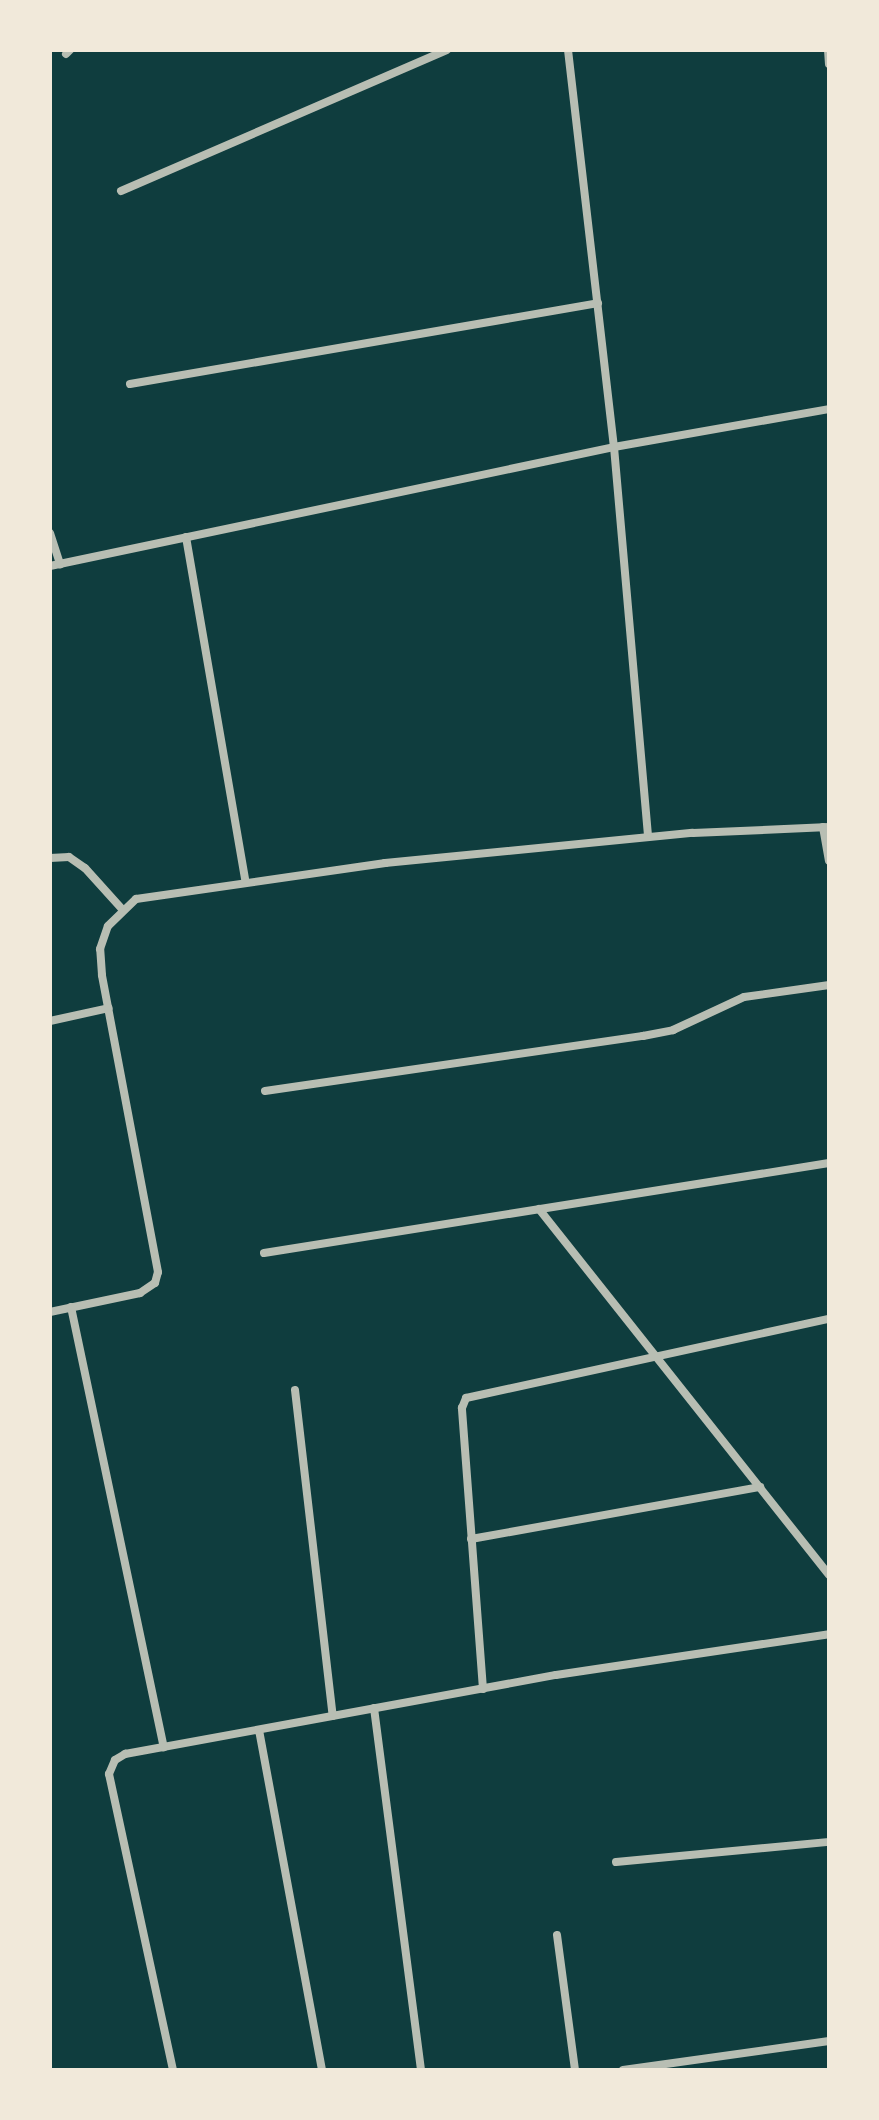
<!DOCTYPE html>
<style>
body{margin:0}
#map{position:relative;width:879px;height:2120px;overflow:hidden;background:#0f3d3e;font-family:Overpass,sans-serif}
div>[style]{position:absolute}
.minor>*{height:8px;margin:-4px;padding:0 4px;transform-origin:4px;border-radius:4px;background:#b8beb3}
span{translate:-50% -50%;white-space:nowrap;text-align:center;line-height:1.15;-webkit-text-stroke:7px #f1e9da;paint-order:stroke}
.frame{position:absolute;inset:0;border:52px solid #f1e9da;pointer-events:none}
</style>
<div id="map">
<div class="minor">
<i style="left:568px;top:50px;width:400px;rotate:83.4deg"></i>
<i style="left:614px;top:447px;width:391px;rotate:85deg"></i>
<i style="left:828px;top:50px;width:14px;rotate:86deg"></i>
<i style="left:66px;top:54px;width:6px;rotate:-45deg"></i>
<i style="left:121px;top:191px;width:355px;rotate:-23.4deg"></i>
<i style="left:130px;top:384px;width:475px;rotate:-9.8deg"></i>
<i style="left:50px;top:533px;width:33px;rotate:72deg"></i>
<i style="left:186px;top:537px;width:351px;rotate:80.2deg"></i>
<i style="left:50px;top:566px;width:576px;rotate:-11.91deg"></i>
<i style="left:614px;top:447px;width:218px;rotate:-10deg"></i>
<i style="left:823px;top:827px;width:34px;rotate:80deg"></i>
<i style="left:50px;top:858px;width:19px;rotate:-3deg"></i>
<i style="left:69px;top:857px;width:19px;rotate:35deg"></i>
<i style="left:85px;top:868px;width:55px;rotate:47.9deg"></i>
<i style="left:50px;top:1021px;width:60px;rotate:-12.4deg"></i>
<i style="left:265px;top:1091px;width:382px;rotate:-8.3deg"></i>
<i style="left:643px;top:1036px;width:31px;rotate:-11deg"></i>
<i style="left:673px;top:1030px;width:78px;rotate:-24.9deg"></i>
<i style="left:744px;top:997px;width:86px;rotate:-8deg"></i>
<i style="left:539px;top:1209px;width:467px;rotate:51.6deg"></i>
<i style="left:264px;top:1253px;width:572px;rotate:-9.05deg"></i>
<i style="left:71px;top:1307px;width:450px;rotate:78.1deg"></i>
<i style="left:50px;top:1312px;width:92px;rotate:-11.9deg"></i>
<i style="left:140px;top:1293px;width:18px;rotate:-34deg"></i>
<i style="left:155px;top:1283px;width:11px;rotate:-75deg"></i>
<i style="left:158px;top:1272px;width:302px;rotate:-100.7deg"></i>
<i style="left:102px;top:975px;width:26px;rotate:-94deg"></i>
<i style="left:100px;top:949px;width:24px;rotate:-71deg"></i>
<i style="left:108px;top:926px;width:39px;rotate:-44deg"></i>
<i style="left:136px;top:899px;width:252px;rotate:-8.2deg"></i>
<i style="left:385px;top:863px;width:309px;rotate:-5.6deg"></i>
<i style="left:693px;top:833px;width:136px;rotate:-2.5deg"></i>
<i style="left:295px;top:1390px;width:328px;rotate:83.4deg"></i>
<i style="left:471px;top:1539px;width:294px;rotate:-10.2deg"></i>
<i style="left:483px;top:1689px;width:282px;rotate:-94.3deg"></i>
<i style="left:462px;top:1408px;width:11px;rotate:-68deg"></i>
<i style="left:466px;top:1398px;width:371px;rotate:-12.3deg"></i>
<i style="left:374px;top:1708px;width:365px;rotate:82.6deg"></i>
<i style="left:259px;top:1730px;width:346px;rotate:79.5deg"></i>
<i style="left:616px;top:1862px;width:214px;rotate:-5.4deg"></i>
<i style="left:557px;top:1935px;width:136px;rotate:82.4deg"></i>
<i style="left:173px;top:2070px;width:303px;rotate:-102.2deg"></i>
<i style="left:109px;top:1774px;width:15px;rotate:-67deg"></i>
<i style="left:115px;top:1760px;width:12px;rotate:-31deg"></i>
<i style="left:125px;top:1754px;width:438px;rotate:-10.4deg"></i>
<i style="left:556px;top:1675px;width:276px;rotate:-8.5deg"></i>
<i style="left:623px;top:2070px;width:208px;rotate:-8deg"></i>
</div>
<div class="frame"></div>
</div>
